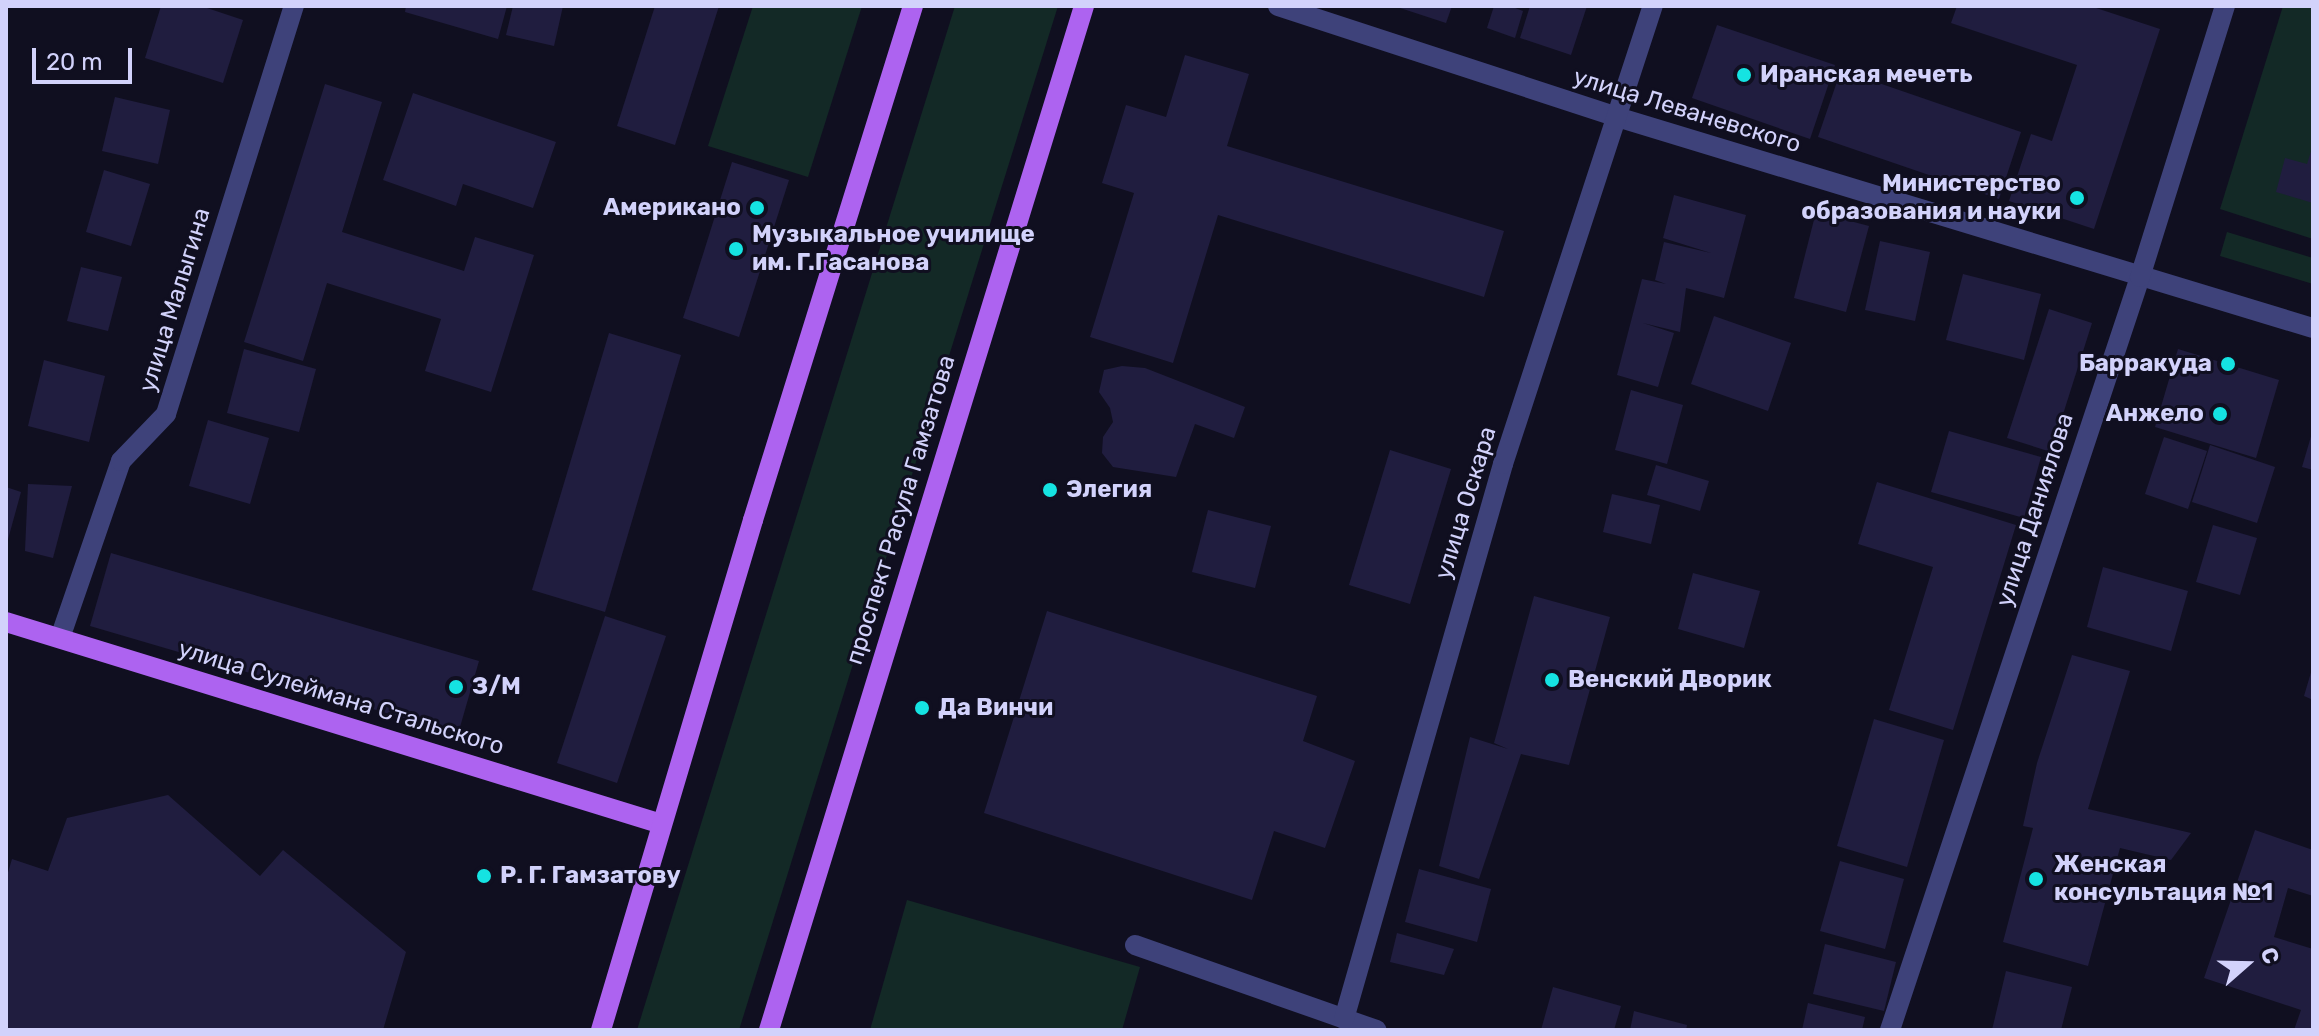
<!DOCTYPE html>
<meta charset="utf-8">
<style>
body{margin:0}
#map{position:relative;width:2319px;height:1036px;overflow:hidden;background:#100f20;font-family:Rubik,sans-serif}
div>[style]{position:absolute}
.green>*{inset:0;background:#132926}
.building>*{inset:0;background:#201d3f}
.minor>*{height:20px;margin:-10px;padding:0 10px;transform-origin:10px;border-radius:10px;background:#3e427a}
.major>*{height:20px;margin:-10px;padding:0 10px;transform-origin:10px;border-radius:10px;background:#ad63f0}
.dots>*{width:22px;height:22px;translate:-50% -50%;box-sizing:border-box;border:4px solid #100f20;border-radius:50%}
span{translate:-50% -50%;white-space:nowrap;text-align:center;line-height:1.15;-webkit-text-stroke:6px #100f20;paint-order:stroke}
.poi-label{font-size:24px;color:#d2d2fb;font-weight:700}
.left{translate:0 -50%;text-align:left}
.right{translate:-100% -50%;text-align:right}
.street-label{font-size:24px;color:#d2d2fb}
.frame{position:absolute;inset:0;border:8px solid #d2d2fb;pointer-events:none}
.north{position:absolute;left:2207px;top:924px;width:80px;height:80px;-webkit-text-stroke:6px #100f20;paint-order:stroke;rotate:70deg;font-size:22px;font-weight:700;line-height:32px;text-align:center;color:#d2d2fb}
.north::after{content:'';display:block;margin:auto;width:28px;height:36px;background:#d2d2fb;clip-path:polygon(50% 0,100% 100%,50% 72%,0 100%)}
.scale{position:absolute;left:32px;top:48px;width:100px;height:36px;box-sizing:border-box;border:4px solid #d2d2fb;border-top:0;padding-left:10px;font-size:24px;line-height:28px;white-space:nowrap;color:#d2d2fb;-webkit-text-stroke:6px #100f20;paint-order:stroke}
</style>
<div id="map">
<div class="green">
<i style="clip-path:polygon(753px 6px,862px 6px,808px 177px,708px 146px)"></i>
<i style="clip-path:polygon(955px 6px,1058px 6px,739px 1030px,637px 1030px)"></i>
<i style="clip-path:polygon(2283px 6px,2313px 6px,2313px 239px,2220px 209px)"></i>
<i style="clip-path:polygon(2227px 232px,2313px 258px,2313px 284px,2220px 256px)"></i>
<i style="clip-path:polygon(907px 900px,1140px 967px,1122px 1030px,870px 1030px)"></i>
</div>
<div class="building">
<i style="clip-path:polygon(161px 6px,201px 6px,243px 20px,223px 83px,145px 58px)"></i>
<i style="clip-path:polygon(406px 6px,507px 6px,498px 39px,405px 12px)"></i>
<i style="clip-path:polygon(513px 6px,563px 6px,554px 46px,506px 35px)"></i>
<i style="clip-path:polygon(655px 6px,719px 6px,675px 145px,617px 126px)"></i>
<i style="clip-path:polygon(1394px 6px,1452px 6px,1446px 23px)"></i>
<i style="clip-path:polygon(1494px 6px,1510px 6px,1523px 11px,1515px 38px,1487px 28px)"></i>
<i style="clip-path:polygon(1530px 6px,1587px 6px,1571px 55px,1520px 38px)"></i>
<i style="clip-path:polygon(1957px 6px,2090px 6px,2160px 29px,2094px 229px,2009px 201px,2031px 134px,2052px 141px,2077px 65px,1951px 23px)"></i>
<i style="clip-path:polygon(1717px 25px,1835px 65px,1810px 139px,1692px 98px)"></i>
<i style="clip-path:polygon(1185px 55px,1249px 74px,1227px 146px,1504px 231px,1484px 297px,1218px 215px,1173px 363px,1090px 337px,1134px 193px,1102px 183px,1126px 105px,1166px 117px)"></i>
<i style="clip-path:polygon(1841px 70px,2021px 132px,1999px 199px,1818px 137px)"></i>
<i style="clip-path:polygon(325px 84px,382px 102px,342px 232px,464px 271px,475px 237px,534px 255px,491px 392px,425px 371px,441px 319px,327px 283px,303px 361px,244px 342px)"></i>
<i style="clip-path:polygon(413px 93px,556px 142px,533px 208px,463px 184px,456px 206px,383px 180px)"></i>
<i style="clip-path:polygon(115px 97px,170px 110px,158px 164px,102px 151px)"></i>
<i style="clip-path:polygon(2313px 145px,2313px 203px,2276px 192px,2285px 158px,2307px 164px)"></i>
<i style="clip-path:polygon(732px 162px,789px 180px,739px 337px,683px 318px)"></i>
<i style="clip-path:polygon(104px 170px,150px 184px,131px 246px,86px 232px)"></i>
<i style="clip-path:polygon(1674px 195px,1746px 215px,1724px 298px,1686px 288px,1680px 332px,1643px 323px,1674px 333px,1658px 387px,1617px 375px,1642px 279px,1666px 284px,1655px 280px,1664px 242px,1711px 253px,1663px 238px)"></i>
<i style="clip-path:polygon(1816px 212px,1869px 226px,1846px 312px,1794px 298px)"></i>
<i style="clip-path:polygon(1880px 241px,1930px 252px,1915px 321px,1865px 310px)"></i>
<i style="clip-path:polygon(81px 267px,122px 277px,108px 331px,67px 321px)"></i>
<i style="clip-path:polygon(1963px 274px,2041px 294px,2024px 360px,1946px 340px)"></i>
<i style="clip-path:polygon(2049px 309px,2092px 323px,2051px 452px,2007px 438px)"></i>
<i style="clip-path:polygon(1714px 316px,1791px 343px,1768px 411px,1691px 384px)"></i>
<i style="clip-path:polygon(609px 333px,681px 355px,605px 612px,532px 590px)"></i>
<i style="clip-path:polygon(244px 349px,316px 369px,299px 432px,227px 413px)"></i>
<i style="clip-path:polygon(2178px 349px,2279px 380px,2256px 458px,2155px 427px)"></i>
<i style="clip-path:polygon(44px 360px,105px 376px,89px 442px,28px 426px)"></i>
<i style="clip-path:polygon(1122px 366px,1145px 368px,1245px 407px,1234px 438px,1195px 424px,1176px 477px,1113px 467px,1102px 453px,1103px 437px,1113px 422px,1110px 408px,1099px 392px,1104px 370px)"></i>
<i style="clip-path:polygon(1631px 390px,1683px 405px,1667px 464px,1615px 450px)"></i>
<i style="clip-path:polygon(208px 420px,269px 438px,250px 504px,189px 486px)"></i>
<i style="clip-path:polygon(1949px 431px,2041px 457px,2024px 518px,1931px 492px)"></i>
<i style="clip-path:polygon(2312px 433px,2313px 433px,2313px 470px,2302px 467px)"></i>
<i style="clip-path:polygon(2164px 437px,2207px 451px,2188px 509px,2145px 494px)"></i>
<i style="clip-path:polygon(2210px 445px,2275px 467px,2257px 523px,2192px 502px)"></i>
<i style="clip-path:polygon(1390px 450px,1451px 469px,1410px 604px,1349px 585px)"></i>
<i style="clip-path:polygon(1656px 465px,1709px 481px,1700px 511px,1647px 495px)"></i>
<i style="clip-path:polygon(1877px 482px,2016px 525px,1953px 730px,1889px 710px,1933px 567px,1858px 544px)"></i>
<i style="clip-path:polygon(28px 484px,72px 486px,53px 558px,25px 551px)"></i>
<i style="clip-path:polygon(6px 487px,21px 492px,7px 543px,6px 543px)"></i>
<i style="clip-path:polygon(1612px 494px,1660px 505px,1651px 544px,1603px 532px)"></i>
<i style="clip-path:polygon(1208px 510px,1271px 526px,1255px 588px,1192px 572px)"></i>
<i style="clip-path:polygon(2213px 525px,2257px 538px,2240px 595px,2196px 582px)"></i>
<i style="clip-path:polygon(111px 553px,479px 661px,458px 734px,90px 626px)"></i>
<i style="clip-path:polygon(2103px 567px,2188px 591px,2171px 651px,2087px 627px)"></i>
<i style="clip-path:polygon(1693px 573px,1760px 591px,1744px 648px,1678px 629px)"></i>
<i style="clip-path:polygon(1534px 596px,1610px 617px,1569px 765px,1521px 754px,1479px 879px,1439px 866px,1470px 737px,1508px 749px,1494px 743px)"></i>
<i style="clip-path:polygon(1047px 611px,1317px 696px,1303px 741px,1355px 761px,1325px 848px,1274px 831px,1252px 900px,984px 813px)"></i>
<i style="clip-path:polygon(605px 616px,666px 636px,617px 783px,557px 763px)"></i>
<i style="clip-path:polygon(2072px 655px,2130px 671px,2088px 809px,2191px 833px,2171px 860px,2120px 848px,2088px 966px,2003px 942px,2033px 828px,2023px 826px,2037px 763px)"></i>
<i style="clip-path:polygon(2312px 669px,2313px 669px,2313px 700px,2304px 696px)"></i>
<i style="clip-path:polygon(1874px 719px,1944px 740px,1907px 867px,1837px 846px)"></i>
<i style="clip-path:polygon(168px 795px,260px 876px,283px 850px,406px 952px,383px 1030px,6px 1030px,6px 879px,12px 859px,48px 871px,67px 818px)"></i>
<i style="clip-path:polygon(2255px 830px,2313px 850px,2313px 896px,2288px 888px,2274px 937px,2313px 949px,2313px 1030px,2294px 1030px,2301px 1010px,2204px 978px)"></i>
<i style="clip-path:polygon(1840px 861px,1904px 879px,1885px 949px,1820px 931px)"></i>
<i style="clip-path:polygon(1419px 869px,1491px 889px,1477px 942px,1405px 922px)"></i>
<i style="clip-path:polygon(1397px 933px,1454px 949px,1444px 975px,1390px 962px)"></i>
<i style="clip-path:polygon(1825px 944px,1896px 962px,1884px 1011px,1813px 994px)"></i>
<i style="clip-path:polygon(2006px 971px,2072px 987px,2061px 1030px,1992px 1030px)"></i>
<i style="clip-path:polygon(1553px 987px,1621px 1006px,1614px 1030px,1541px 1030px)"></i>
<i style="clip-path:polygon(1808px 1003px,1865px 1017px,1862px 1030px,1802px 1030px)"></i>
<i style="clip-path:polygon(1634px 1011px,1687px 1025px,1686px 1030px,1630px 1030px)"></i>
</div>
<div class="minor">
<i style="left:1278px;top:6px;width:357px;rotate:18.1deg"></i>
<i style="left:1617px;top:117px;width:727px;rotate:16.87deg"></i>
<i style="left:60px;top:638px;width:187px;rotate:-71deg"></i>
<i style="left:121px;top:461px;width:65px;rotate:-46.2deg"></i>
<i style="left:166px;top:414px;width:428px;rotate:-72.6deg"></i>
<i style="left:1135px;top:945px;width:256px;rotate:19.4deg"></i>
<i style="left:1344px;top:1019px;width:577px;rotate:-74.01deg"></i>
<i style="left:1503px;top:464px;width:482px;rotate:-71.9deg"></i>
<i style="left:1890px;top:1030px;width:793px;rotate:-71.63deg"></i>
<i style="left:2140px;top:277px;width:284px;rotate:-72.6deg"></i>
</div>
<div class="major">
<i style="left:6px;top:622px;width:686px;rotate:17.12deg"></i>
<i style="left:601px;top:1030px;width:532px;rotate:-73.4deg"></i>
<i style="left:753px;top:520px;width:538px;rotate:-72.71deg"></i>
<i style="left:769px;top:1030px;width:1071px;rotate:-72.9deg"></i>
</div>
<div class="dots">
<i style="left:1744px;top:75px;background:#15e3e2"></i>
<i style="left:2077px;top:198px;background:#15e3e2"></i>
<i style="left:757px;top:208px;background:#15e3e2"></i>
<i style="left:736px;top:249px;background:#15e3e2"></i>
<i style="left:2228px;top:364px;background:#15e3e2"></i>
<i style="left:2220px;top:414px;background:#15e3e2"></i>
<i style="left:1050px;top:490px;background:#15e3e2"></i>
<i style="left:1552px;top:680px;background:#15e3e2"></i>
<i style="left:456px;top:687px;background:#15e3e2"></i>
<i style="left:922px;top:708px;background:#15e3e2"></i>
<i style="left:484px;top:876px;background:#15e3e2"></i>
<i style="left:2036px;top:879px;background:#15e3e2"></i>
</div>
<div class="poi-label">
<span class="left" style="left:1760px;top:75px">Иранская мечеть</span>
<span class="right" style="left:2061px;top:198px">Министерство<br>образования и науки</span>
<span class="right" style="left:741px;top:208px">Американо</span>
<span class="left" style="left:752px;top:249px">Музыкальное училище<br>им. Г.Гасанова</span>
<span class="right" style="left:2212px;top:364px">Барракуда</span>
<span class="right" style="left:2204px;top:414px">Анжело</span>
<span class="left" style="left:1066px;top:490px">Элегия</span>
<span class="left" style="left:1568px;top:680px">Венский Дворик</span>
<span class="left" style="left:472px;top:687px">З/М</span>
<span class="left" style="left:938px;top:708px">Да Винчи</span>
<span class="left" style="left:2054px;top:879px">Женская<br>консультация №1</span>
<span class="left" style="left:500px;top:876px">Р. Г. Гамзатову</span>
</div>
<div class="street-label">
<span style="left:1687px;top:111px;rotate:17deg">улица Леваневского</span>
<span style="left:175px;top:300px;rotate:-73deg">улица Малыгина</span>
<span style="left:1466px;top:503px;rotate:-73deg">улица Оскара</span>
<span style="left:901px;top:510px;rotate:-73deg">проспект Расула Гамзатова</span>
<span style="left:2035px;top:510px;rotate:-72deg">улица Даниялова</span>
<span style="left:341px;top:698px;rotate:17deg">улица Сулеймана Стальского</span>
</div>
<div class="frame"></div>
<div class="north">С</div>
<div class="scale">20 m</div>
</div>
